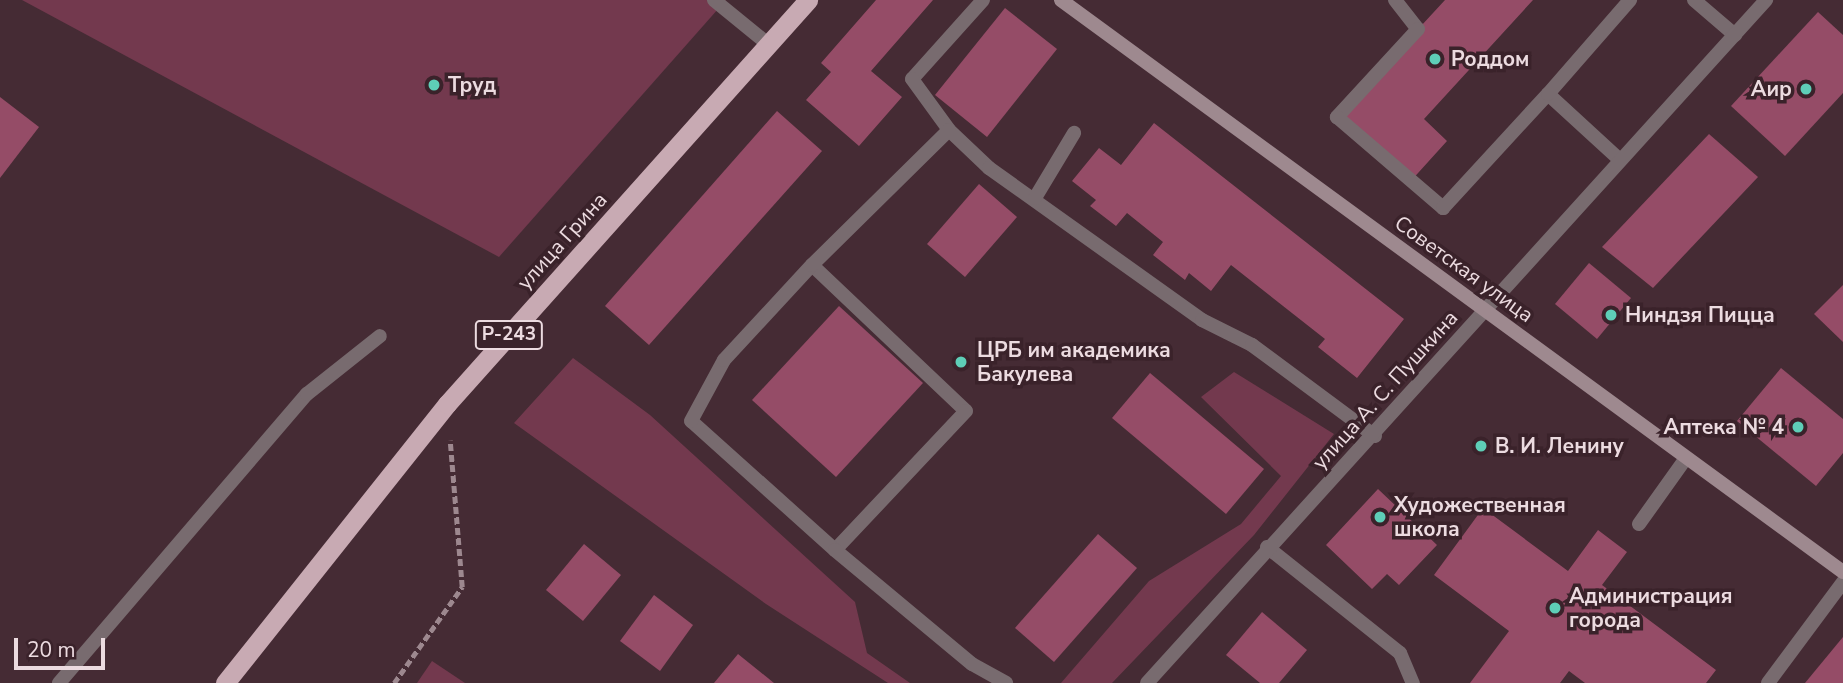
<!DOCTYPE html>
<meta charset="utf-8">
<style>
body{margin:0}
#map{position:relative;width:1843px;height:683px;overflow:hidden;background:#452b34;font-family:"Nunito Sans",sans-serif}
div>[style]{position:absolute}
.green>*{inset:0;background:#73394e}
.building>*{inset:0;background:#954c67}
.path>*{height:4.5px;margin-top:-2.25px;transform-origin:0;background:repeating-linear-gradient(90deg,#9d888f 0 7px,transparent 0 10.5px)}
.service>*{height:14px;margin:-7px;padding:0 7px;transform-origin:7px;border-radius:7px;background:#786b6f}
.minor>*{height:14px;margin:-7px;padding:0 7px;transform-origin:7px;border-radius:7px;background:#786b6f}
.secondary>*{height:14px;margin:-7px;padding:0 7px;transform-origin:7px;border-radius:7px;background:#9e898f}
.trunk>*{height:19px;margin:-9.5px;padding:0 9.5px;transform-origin:9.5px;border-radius:9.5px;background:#c8aab3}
.dots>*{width:19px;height:19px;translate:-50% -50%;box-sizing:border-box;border:4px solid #3a222a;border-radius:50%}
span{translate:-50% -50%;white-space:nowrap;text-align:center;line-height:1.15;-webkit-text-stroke:7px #3a222a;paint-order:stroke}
.shield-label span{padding:2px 5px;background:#3a222a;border:2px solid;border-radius:5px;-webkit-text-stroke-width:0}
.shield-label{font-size:19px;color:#ecdbe0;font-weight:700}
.poi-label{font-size:21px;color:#ecdbe0;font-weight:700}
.left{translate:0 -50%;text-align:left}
.right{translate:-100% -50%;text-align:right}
.street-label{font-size:21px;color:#ecdbe0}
.scale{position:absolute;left:14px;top:638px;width:91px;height:32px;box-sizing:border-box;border:4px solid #ecdbe0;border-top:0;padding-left:9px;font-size:21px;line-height:24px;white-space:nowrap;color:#ecdbe0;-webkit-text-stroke:5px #3a222a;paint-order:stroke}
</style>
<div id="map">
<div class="green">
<i style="clip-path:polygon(22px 0,726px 0,499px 257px)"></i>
<i style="clip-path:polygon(573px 358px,650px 415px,855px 602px,867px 653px,910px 683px,888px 683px,766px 604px,514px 423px)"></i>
<i style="clip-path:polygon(1234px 372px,1334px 434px,1254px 535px,1112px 683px,1061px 683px,1149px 581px,1241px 524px,1281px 476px,1201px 397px)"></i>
<i style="clip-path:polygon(432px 661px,465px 683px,417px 683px)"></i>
</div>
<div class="building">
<i style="clip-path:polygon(876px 0,933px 0,871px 71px,902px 97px,859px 146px,806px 100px,831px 72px,821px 63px)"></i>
<i style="clip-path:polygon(1445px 0,1533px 0,1424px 119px,1447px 141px,1409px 183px,1337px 117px)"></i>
<i style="clip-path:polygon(1005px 8px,1057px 49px,987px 137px,935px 95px)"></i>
<i style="clip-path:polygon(1818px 12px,1843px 35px,1843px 93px,1785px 156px,1731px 106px)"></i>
<i style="clip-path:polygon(0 97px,39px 127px,0 178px)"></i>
<i style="clip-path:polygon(777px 111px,822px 151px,649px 345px,605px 306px)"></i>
<i style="clip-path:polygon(1154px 123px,1404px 319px,1357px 378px,1318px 347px,1325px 339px,1231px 265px,1211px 291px,1189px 273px,1185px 280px,1153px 255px,1163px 242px,1127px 213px,1116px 226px,1090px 206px,1096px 200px,1072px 181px,1099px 148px,1121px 165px)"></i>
<i style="clip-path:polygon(1709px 134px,1758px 177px,1653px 288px,1602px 247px)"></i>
<i style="clip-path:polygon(979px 184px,1017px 217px,965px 277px,927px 244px)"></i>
<i style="clip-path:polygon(1589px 263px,1631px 298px,1597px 339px,1555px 304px)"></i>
<i style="clip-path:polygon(1843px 285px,1843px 342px,1814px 314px)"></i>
<i style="clip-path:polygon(839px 306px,923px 383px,836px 477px,752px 400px)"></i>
<i style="clip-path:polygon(1781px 368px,1843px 419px,1843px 453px,1816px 486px,1737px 421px)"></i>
<i style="clip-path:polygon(1150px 373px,1264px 469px,1226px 514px,1112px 418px)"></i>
<i style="clip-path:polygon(1378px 489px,1437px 545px,1399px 585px,1387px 574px,1372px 589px,1326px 545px)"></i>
<i style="clip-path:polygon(1483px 508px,1568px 571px,1598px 530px,1627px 552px,1602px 585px,1716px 670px,1706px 683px,1585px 683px,1569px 671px,1560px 683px,1470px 683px,1509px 631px,1434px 575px)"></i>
<i style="clip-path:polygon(1098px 534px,1137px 568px,1054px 662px,1015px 628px)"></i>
<i style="clip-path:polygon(584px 544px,621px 575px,583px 621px,546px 590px)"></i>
<i style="clip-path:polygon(654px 595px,693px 625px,660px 671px,620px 641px)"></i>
<i style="clip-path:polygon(1262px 612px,1307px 650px,1279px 683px,1260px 683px,1226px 655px)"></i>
<i style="clip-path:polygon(1843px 637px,1843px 683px,1805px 683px)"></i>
<i style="clip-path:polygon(738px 654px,774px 683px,714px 683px)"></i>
</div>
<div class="path">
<i style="left:394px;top:683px;width:118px;rotate:-54.7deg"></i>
<i style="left:462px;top:587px;width:147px;rotate:-94.7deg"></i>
</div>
<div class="service">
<i style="left:714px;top:0;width:70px;rotate:39.2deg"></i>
<i style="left:983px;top:0;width:106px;rotate:131.9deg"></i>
<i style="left:912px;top:79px;width:63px;rotate:54deg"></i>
<i style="left:949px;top:130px;width:55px;rotate:43.5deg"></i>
<i style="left:989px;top:168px;width:262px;rotate:35.5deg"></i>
<i style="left:1202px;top:320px;width:56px;rotate:26.6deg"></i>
<i style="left:1252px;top:345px;width:153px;rotate:36.5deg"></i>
<i style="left:1395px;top:0;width:37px;rotate:52deg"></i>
<i style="left:1418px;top:29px;width:120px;rotate:132.6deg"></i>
<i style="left:1337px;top:117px;width:140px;rotate:40.6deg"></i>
<i style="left:1443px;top:208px;width:155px;rotate:-47.4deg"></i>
<i style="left:1548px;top:94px;width:96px;rotate:42.5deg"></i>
<i style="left:1694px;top:0;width:54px;rotate:40.5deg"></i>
<i style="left:1548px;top:94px;width:125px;rotate:-48.9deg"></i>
<i style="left:1035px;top:198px;width:76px;rotate:-59deg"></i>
<i style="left:812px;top:265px;width:212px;rotate:43.5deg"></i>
<i style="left:966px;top:411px;width:191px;rotate:133.3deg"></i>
<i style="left:835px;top:550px;width:193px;rotate:-138.1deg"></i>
<i style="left:691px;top:421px;width:69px;rotate:-61.6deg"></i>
<i style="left:724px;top:360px;width:129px;rotate:-47.2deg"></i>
<i style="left:812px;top:265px;width:192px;rotate:-44.6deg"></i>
<i style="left:1639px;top:524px;width:81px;rotate:-54.5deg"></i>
<i style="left:1267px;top:547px;width:170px;rotate:38.6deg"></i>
<i style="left:1400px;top:653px;width:33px;rotate:67deg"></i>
<i style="left:835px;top:550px;width:178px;rotate:39.8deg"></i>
<i style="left:972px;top:664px;width:39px;rotate:29deg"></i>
<i style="left:59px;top:683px;width:381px;rotate:-49.4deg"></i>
<i style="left:307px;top:394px;width:93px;rotate:-38.5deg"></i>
<i style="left:1768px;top:683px;width:126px;rotate:-53.4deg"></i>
</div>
<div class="minor">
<i style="left:1147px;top:683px;width:922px;rotate:-47.81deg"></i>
</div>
<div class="secondary">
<i style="left:1061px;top:0;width:969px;rotate:36.18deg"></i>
</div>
<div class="trunk">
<i style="left:225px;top:683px;width:357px;rotate:-51.5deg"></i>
<i style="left:447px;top:404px;width:542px;rotate:-48.22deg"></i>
</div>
<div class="dots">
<i style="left:1435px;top:59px;background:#5eceb7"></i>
<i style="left:434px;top:85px;background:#5eceb7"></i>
<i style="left:1806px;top:89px;background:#5eceb7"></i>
<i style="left:1611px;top:315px;background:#5eceb7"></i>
<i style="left:961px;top:362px;background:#5eceb7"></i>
<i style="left:1798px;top:427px;background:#5eceb7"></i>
<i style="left:1481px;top:446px;background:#5eceb7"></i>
<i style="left:1380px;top:517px;background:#5eceb7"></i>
<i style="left:1555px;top:608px;background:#5eceb7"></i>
</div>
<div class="shield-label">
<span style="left:509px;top:335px">Р-243</span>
</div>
<div class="poi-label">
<span class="left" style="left:1451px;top:59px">Роддом</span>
<span class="left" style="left:448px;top:85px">Труд</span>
<span class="right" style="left:1792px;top:89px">Аир</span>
<span class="left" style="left:1625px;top:315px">Ниндзя Пицца</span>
<span class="left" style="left:977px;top:362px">ЦРБ им академика<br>Бакулева</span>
<span class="right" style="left:1784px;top:427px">Аптека № 4</span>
<span class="left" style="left:1495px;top:446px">В. И. Ленину</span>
<span class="left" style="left:1394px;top:517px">Художественная<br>школа</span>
<span class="left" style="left:1569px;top:608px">Администрация<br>города</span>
</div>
<div class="street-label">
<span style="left:562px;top:241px;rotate:-48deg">улица Грина</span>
<span style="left:1464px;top:269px;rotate:36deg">Советская улица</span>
<span style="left:1385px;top:390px;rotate:-48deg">улица А. С. Пушкина</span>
</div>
<div class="scale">20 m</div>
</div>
